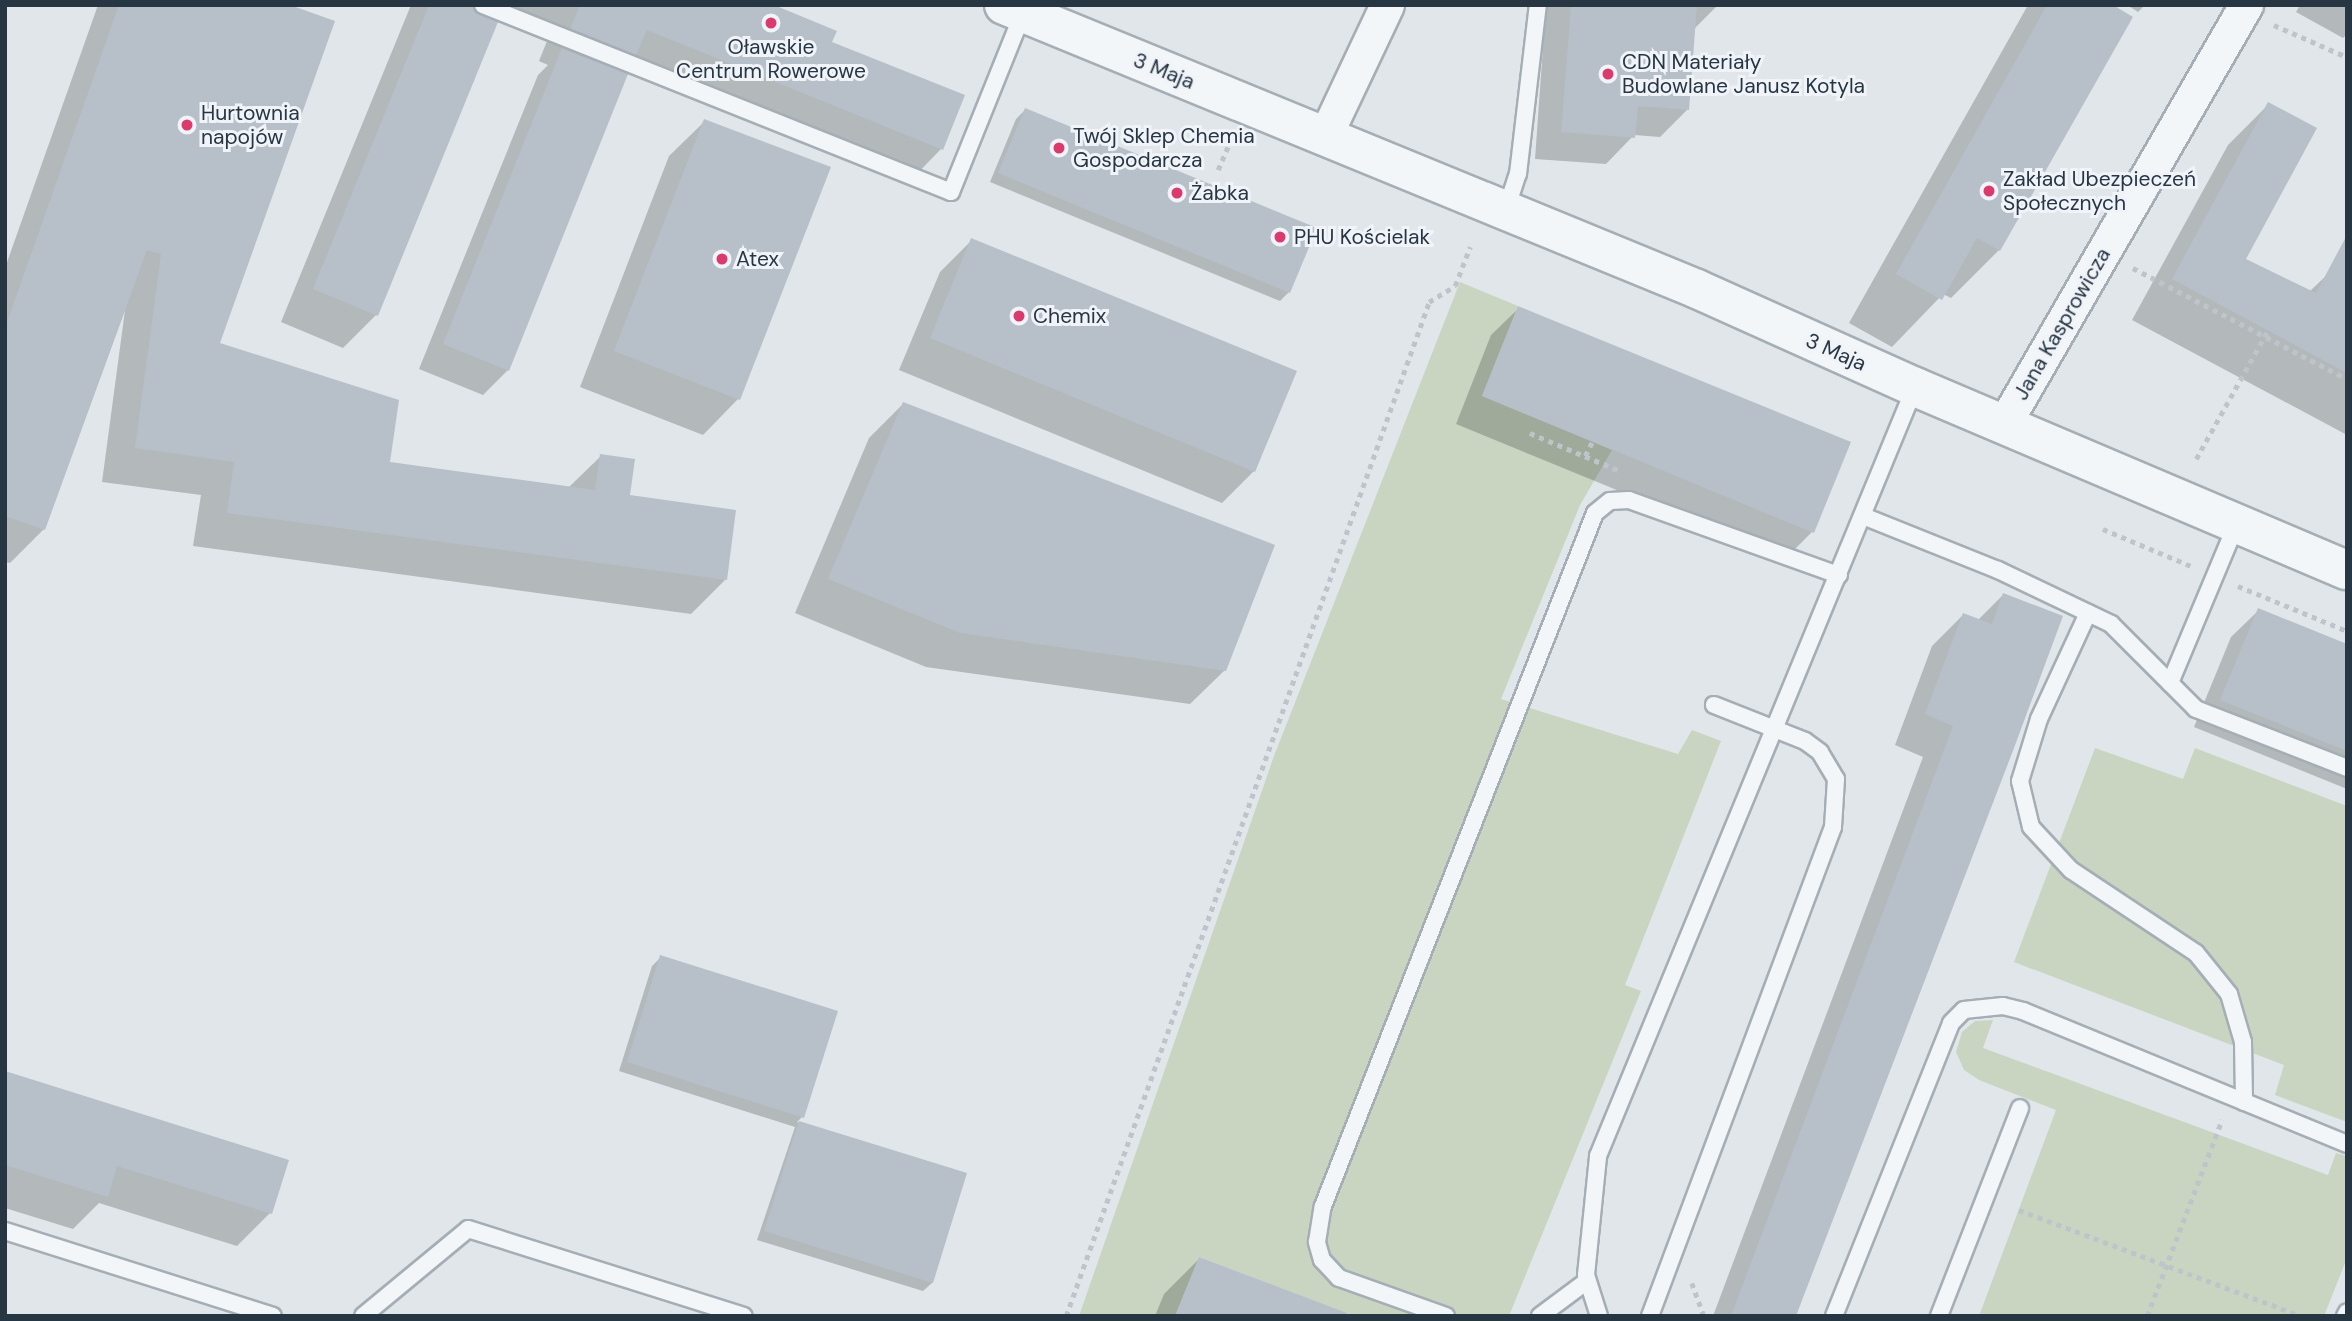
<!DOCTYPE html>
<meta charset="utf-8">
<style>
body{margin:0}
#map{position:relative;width:2352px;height:1321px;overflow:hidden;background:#e0e6ea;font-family:"DM Sans",sans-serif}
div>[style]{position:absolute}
.green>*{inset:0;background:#c9d5c1}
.shadow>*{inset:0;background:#0003}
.building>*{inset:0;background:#b7c0c8}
.path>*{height:4.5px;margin-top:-2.25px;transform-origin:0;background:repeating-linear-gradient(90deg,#bec4c9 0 5px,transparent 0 10px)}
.roads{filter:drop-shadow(2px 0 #a5aeb5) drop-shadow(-2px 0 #a5aeb5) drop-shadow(0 2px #a5aeb5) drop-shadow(0 -2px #a5aeb5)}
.service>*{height:16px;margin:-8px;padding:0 8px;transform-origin:8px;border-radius:8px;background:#f3f6f8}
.minor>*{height:33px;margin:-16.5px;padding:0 16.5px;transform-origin:16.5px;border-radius:16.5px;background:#f3f6f8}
.tertiary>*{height:38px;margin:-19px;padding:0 19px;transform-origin:19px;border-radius:19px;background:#f3f6f8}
.dots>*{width:19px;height:19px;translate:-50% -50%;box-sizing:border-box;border:4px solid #f0f4f8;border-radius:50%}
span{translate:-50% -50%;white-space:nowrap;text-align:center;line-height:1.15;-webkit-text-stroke:6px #f0f4f8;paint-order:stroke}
.poi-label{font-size:21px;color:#273643}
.left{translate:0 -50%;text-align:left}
.street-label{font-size:21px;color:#273643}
.frame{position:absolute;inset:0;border:7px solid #273643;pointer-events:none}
</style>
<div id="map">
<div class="green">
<i style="clip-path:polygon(1460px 282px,1518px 306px,1482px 396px,1612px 450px,1580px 505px,1501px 699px,1678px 754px,1692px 730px,1721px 741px,1625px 985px,1641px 991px,1509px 1316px,1354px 1316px,1199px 1257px,1175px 1316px,1079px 1316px,1274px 756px)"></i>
<i style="clip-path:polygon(2095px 748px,2183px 779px,2195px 748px,2347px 806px,2347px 1122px,2275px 1095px,2284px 1065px,2014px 962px)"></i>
<i style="clip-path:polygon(1993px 1020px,1983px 1048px,2328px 1175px,2336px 1153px,2347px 1156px,2347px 1258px,2324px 1316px,1979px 1316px,2056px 1110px,1979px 1080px,1964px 1070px,1956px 1052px,1962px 1032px,1975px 1021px)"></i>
</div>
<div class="shadow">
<i style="clip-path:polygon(98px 5px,284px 5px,218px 344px,388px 464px,568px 488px,601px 456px,628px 497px,725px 580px,691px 614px,193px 546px,201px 495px,102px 482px,125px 310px,44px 529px,10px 563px,5px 562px,5px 268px)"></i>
<i style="clip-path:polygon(411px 5px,769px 5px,830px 43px,963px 96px,941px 149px,909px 182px,623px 66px,617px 72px,508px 370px,483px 395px,419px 369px,538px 75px,548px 65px,539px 61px,549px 36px,493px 13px,487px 19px,376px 315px,343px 348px,281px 322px)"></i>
<i style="clip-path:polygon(1546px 5px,1718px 5px,1693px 30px,1687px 110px,1660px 137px,1634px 135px,1606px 164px,1535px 159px)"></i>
<i style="clip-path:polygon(2028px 5px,2110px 5px,2130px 17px,1999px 250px,1951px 298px,1943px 294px,1892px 347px,1849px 323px)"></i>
<i style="clip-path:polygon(2127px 5px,2145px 5px,2138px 12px)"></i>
<i style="clip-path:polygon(2300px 5px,2347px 5px,2347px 34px,2343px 38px,2296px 12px)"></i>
<i style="clip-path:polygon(2269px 104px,2243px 260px,2309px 292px,2328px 274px,2347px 284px,2347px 435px,2132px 320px,2228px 145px)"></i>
<i style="clip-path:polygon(1025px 110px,1289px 292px,1280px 301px,990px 182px,1016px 119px)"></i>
<i style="clip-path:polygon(705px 121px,738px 399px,703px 435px,580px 387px,669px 156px)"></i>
<i style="clip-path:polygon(972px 240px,1254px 471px,1222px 503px,899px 370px,940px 272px)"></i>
<i style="clip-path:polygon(1519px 308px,1812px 532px,1785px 559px,1456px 424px,1491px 335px)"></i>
<i style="clip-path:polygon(903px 404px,1225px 670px,1190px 704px,926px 667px,795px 613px,869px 438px)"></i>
<i style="clip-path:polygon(2003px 595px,1793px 1316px,1713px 1316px,1923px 757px,1895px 745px,1932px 646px,1963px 615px,1978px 620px)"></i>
<i style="clip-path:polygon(2259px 610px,2347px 645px,2347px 789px,2194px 727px,2231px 637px)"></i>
<i style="clip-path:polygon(661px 957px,802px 1117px,797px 1122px,965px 1174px,932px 1283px,923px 1291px,757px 1240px,795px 1127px,619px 1071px,652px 966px)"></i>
<i style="clip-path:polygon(5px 1073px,270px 1213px,237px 1246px,99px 1203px,73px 1229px,5px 1208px)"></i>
<i style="clip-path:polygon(1199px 1259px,1352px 1316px,1155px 1316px,1164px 1294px)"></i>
</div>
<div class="building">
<i style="clip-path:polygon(119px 5px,290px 5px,335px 21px,220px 343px,399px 400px,390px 462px,595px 490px,600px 454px,635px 459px,630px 495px,736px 510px,727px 580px,227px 513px,234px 462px,135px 448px,161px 254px,147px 250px,45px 530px,5px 516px,5px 328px)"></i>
<i style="clip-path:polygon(429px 5px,473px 5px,479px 14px,498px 22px,378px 316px,313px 289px)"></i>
<i style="clip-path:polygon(580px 5px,774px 5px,837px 31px,832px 42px,965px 95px,943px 150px,647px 30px,636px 55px,570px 29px)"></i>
<i style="clip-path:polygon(1571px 5px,1697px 5px,1689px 110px,1638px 106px,1635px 138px,1561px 132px)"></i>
<i style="clip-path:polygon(2047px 5px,2113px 5px,2133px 17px,2000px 251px,1977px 238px,1942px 300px,1896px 274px)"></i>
<i style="clip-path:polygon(562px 48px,628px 74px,509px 371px,443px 344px)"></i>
<i style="clip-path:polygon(2268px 102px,2317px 128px,2246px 259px,2316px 293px,2347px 235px,2347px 373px,2172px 279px)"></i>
<i style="clip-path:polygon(1025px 108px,1317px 228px,1290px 293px,998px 173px)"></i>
<i style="clip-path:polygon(704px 119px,831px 167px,740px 400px,614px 351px)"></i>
<i style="clip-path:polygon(971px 238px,1297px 371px,1255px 472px,930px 338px)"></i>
<i style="clip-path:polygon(1518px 306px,1851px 442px,1814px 533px,1482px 396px)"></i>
<i style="clip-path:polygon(903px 402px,1275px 545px,1226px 671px,960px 633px,828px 579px)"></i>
<i style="clip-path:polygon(2003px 593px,2063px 616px,2014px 748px,1796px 1316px,1731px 1316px,1953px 726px,1925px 714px,1963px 613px,1992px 624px)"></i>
<i style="clip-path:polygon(2258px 608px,2347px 644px,2347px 751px,2220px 700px)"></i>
<i style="clip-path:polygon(660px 955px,838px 1011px,804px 1118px,627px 1062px)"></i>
<i style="clip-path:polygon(5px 1071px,289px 1160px,272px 1214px,117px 1166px,108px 1197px,5px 1165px)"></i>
<i style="clip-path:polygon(799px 1121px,967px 1173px,933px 1283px,764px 1231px)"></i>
<i style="clip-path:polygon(1199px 1257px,1347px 1313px,1346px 1316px,1175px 1316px)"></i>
</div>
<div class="path">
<i style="left:2274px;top:25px;width:80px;rotate:23.7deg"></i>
<i style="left:1218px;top:170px;width:34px;rotate:-67deg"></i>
<i style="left:2133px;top:268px;width:241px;rotate:27.4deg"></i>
<i style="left:1530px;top:433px;width:98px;rotate:22.9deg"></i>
<i style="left:1585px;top:456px;width:16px;rotate:-63deg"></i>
<i style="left:2196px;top:459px;width:148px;rotate:-60.8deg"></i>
<i style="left:2103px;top:529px;width:95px;rotate:22.8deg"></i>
<i style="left:2238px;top:586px;width:118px;rotate:22.4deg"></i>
<i style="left:2019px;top:1210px;width:301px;rotate:20.6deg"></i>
<i style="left:1692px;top:1283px;width:35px;rotate:70deg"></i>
<i style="left:1066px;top:1316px;width:1077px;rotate:-70.3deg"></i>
<i style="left:1429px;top:302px;width:31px;rotate:-32deg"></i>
<i style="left:1455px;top:286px;width:42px;rotate:-69deg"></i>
<i style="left:2147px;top:1316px;width:210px;rotate:-69.1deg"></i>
</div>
<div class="roads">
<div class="service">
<i style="left:483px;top:5px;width:504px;rotate:21.78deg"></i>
<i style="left:951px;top:192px;width:193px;rotate:-68.1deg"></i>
<i style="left:1506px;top:210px;width:38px;rotate:-72deg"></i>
<i style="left:1518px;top:174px;width:170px;rotate:-83.3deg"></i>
<i style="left:1863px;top:516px;width:145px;rotate:21.8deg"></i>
<i style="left:1998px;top:570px;width:125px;rotate:25.5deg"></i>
<i style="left:2111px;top:624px;width:120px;rotate:45deg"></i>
<i style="left:2196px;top:709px;width:162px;rotate:21.3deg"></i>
<i style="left:2088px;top:613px;width:117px;rotate:114.8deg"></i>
<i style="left:2039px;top:719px;width:65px;rotate:107deg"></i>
<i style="left:2020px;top:781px;width:47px;rotate:76.6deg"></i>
<i style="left:2031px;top:827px;width:59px;rotate:47.1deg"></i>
<i style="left:2071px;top:870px;width:150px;rotate:33.6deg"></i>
<i style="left:2196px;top:953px;width:53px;rotate:51.2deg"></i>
<i style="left:2229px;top:994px;width:50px;rotate:73.7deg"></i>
<i style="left:2243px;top:1042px;width:60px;rotate:89deg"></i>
<i style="left:2170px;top:683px;width:171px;rotate:-67.3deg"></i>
<i style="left:5px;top:1231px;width:281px;rotate:17.6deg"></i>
<i style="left:363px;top:1316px;width:136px;rotate:-39.6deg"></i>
<i style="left:468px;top:1229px;width:289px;rotate:17.5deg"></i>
<i style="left:1446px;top:1316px;width:114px;rotate:-160.4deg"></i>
<i style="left:1339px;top:1278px;width:25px;rotate:-133deg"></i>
<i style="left:1322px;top:1260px;width:19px;rotate:-106deg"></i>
<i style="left:1317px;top:1242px;width:36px;rotate:-81deg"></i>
<i style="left:1323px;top:1206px;width:744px;rotate:-68.57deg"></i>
<i style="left:1595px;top:513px;width:19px;rotate:-39deg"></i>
<i style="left:1610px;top:501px;width:19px;rotate:-3deg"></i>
<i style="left:1629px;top:500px;width:223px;rotate:19.7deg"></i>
<i style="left:1540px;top:1316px;width:59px;rotate:-36.7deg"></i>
<i style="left:1599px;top:1316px;width:43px;rotate:-107.6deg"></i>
<i style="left:1586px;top:1275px;width:120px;rotate:-84.2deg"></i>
<i style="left:1598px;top:1156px;width:832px;rotate:-67.6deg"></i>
<i style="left:1650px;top:1316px;width:522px;rotate:-69.48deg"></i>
<i style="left:1833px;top:827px;width:48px;rotate:-86.4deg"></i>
<i style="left:1836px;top:779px;width:31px;rotate:-121deg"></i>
<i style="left:1820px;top:752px;width:19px;rotate:-144deg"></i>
<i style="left:1805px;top:741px;width:98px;rotate:-158.4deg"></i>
<i style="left:1834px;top:1316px;width:315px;rotate:-68.2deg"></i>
<i style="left:1951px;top:1023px;width:18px;rotate:-45deg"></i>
<i style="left:1964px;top:1010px;width:39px;rotate:-6deg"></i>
<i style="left:2003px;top:1006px;width:21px;rotate:14deg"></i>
<i style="left:2023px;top:1011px;width:350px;rotate:22.3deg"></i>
<i style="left:1939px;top:1316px;width:223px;rotate:-68.7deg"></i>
<i style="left:2345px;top:1316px;width:4px;rotate:-63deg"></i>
</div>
<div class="minor">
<i style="left:1325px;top:136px;width:145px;rotate:-64.7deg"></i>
<i style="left:2004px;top:424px;width:484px;rotate:-60deg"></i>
</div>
<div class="tertiary">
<i style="left:1004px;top:5px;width:749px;rotate:22.28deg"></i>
<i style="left:1697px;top:289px;width:239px;rotate:24.2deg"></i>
<i style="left:1915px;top:387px;width:469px;rotate:23deg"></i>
</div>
</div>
<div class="dots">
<i style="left:771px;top:23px;background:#da3b6c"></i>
<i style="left:1608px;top:74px;background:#da3b6c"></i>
<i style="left:187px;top:125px;background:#da3b6c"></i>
<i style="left:1059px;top:148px;background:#da3b6c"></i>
<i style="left:1989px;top:191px;background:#da3b6c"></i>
<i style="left:1177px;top:193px;background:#da3b6c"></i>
<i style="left:1280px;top:237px;background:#da3b6c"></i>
<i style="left:722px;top:259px;background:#da3b6c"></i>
<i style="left:1019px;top:316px;background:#da3b6c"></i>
</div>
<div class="poi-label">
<span style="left:771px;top:59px">Oławskie<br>Centrum Rowerowe</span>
<span class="left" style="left:1622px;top:74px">CDN Materiały<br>Budowlane Janusz Kotyla</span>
<span class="left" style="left:201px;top:125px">Hurtownia<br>napojów</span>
<span class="left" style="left:1073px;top:148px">Twój Sklep Chemia<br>Gospodarcza</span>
<span class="left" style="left:2003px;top:191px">Zakład Ubezpieczeń<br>Społecznych</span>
<span class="left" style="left:1191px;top:193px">Żabka</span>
<span class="left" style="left:1294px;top:237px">PHU Kościelak</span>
<span class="left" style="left:736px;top:259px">Atex</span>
<span class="left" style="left:1033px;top:316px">Chemix</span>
</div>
<div class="street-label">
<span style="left:1164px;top:71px;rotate:22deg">3 Maja</span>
<span style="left:2062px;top:324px;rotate:-60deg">Jana Kasprowicza</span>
<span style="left:1836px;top:352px;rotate:24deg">3 Maja</span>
</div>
<div class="frame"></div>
</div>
